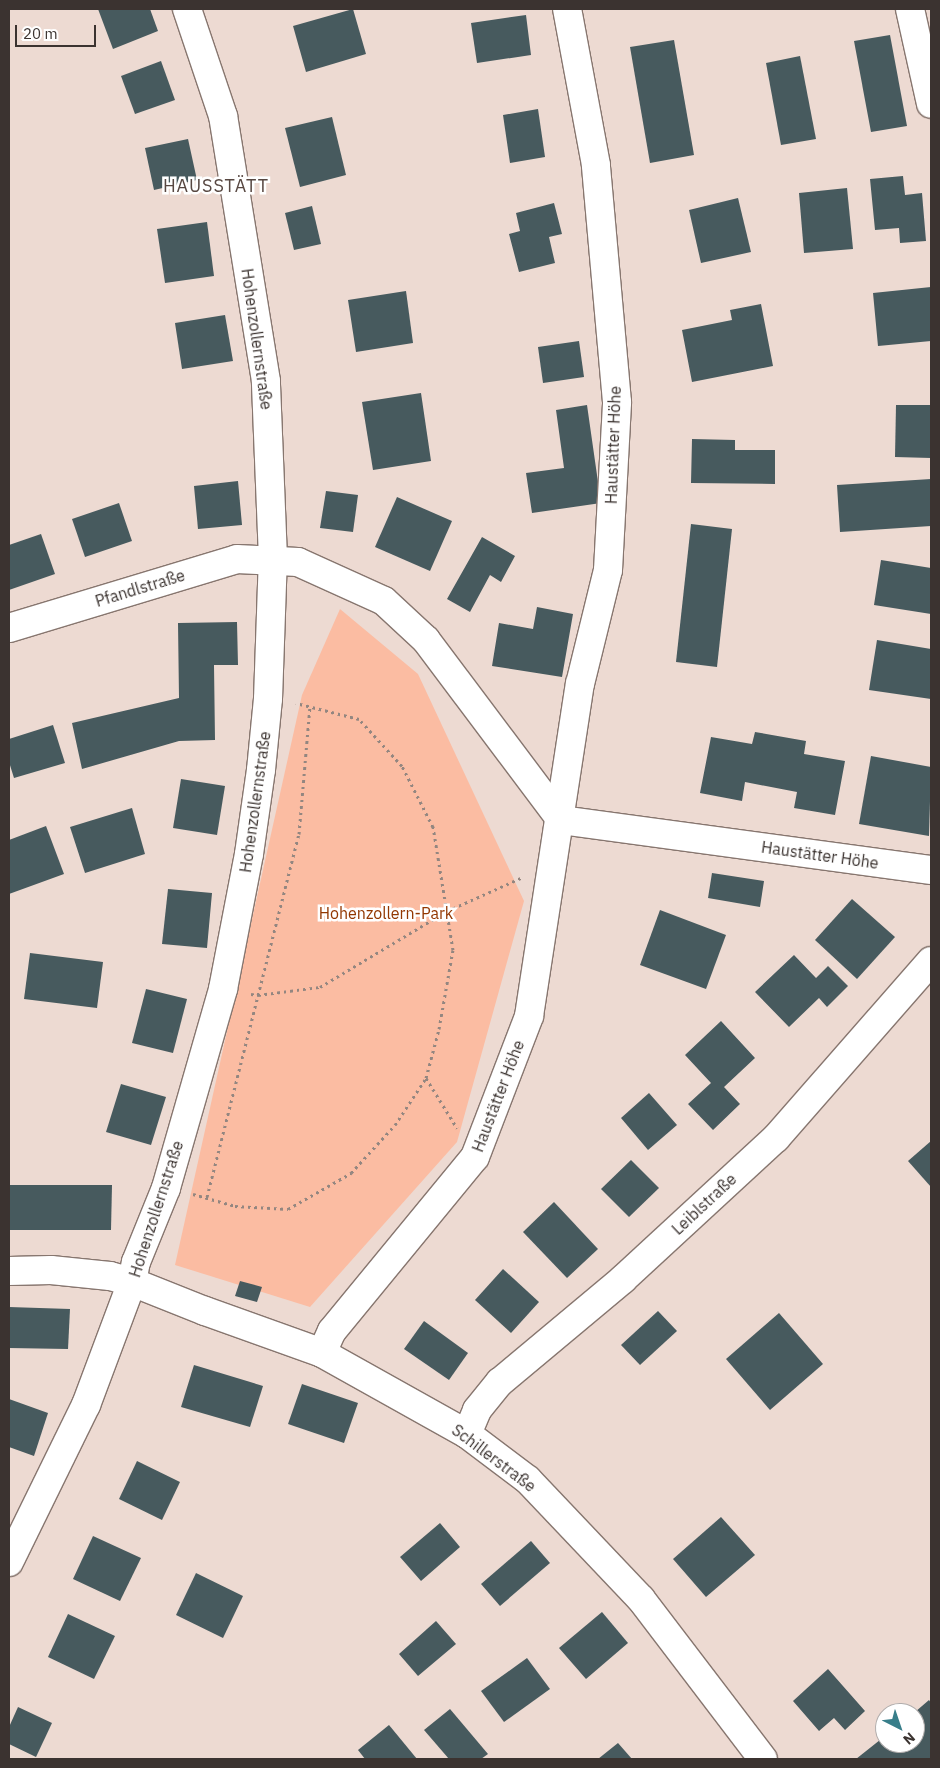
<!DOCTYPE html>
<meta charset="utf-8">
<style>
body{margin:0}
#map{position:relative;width:940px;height:1768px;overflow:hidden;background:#eddad2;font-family:"IBM Plex Sans",sans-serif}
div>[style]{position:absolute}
.green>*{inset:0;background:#fbbca2}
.building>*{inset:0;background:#475a5e}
.path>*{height:3px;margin-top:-1.5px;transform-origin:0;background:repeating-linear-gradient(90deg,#938680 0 2.5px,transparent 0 6.5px)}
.roads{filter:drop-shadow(1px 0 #87766f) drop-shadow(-1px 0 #87766f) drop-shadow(0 1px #87766f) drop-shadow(0 -1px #87766f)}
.minor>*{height:28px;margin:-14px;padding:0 14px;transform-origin:14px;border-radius:14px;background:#fff}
span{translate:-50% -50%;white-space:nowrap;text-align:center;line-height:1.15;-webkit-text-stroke:5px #fff;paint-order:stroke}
.street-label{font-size:16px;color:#3b3330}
.park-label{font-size:16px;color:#923700}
.neighbourhood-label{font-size:18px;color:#574741;letter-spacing:1px}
.frame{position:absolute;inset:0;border:10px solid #3b3330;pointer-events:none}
.north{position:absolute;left:875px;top:1703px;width:50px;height:50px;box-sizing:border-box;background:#fff;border:1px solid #b1adac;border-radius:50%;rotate:139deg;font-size:14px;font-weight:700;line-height:20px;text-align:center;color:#3b3330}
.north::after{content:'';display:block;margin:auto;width:18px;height:22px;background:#387e8a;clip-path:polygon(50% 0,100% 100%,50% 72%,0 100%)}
.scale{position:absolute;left:15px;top:25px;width:81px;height:22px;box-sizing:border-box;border:2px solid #3b3330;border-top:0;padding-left:6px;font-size:15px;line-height:18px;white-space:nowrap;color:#3b3330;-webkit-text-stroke:4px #fff;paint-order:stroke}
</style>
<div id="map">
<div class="green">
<i style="clip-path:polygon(340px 609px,418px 674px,524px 901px,457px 1142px,310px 1307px,175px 1265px,302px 695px)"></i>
</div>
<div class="building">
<i style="clip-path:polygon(98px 9px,150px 9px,158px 31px,113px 49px)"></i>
<i style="clip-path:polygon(353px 9px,366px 54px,306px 72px,293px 26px)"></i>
<i style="clip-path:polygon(526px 15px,531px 55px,477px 63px,471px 23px)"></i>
<i style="clip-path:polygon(890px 35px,907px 126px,871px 132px,854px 41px)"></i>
<i style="clip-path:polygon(674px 40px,694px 155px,650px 163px,630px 47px)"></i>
<i style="clip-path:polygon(800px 56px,816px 139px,781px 145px,766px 63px)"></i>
<i style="clip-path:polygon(161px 61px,175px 100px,135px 114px,121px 76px)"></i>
<i style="clip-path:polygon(538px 109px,545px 157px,510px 163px,503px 115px)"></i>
<i style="clip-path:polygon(332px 117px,346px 175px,300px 187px,285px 128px)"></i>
<i style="clip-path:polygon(188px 139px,197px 180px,154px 190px,145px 148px)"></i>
<i style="clip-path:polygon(903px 176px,905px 195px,922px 193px,926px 241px,900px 243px,899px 228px,875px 230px,870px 179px)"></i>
<i style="clip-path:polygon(847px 188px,853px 249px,804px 253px,799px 193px)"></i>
<i style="clip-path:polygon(738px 198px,751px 252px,701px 263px,689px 210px)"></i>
<i style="clip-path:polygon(554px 203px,562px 234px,549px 237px,555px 263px,519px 272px,509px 234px,520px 231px,516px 213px)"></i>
<i style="clip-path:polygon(312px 206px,321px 244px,294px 250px,285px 213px)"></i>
<i style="clip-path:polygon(207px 222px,214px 276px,165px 283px,157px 229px)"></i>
<i style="clip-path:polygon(931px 287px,931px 341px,878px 346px,873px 293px)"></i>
<i style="clip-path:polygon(406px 291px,413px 343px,356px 352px,348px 300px)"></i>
<i style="clip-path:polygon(761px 304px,773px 366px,692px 382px,682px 330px,732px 320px,730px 310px)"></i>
<i style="clip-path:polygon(225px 315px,233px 361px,182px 369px,175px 323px)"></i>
<i style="clip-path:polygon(579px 341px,584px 377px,543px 383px,538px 347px)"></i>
<i style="clip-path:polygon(421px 393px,431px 461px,373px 470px,362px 402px)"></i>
<i style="clip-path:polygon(587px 405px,601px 503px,532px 513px,526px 473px,564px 468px,556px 410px)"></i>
<i style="clip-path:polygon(896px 405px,931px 405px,931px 458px,895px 457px)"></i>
<i style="clip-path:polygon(692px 439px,735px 440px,735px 450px,775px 450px,775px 484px,691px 483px)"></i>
<i style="clip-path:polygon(931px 479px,931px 526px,840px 532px,837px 485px)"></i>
<i style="clip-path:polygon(238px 481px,242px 525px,198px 529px,194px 486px)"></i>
<i style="clip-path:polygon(326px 491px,358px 495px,353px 532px,320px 528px)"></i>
<i style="clip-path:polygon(397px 497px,452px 521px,430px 571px,375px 547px)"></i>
<i style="clip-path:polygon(119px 503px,132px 541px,85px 557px,72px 519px)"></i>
<i style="clip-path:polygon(691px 524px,732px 529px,717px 667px,676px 662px)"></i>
<i style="clip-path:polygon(41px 534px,55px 574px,9px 590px,9px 545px)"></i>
<i style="clip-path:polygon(482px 537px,515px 556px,501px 582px,490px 575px,470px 612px,447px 599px)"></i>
<i style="clip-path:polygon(881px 560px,931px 568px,931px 614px,874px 605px)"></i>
<i style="clip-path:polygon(537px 607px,573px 614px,562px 677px,492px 666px,499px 623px,533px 629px)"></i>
<i style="clip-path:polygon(237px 622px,238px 665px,214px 665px,215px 740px,179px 741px,82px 769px,72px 723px,179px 698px,178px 623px)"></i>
<i style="clip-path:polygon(877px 640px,931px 649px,931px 699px,869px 690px)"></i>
<i style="clip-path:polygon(53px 725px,65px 763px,14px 778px,9px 762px,9px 739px)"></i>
<i style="clip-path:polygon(755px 732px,806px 741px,804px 754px,845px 761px,835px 815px,794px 808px,797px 792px,745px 782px,742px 801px,700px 793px,711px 737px,752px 744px)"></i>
<i style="clip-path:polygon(871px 756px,931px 767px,929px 836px,859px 824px)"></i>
<i style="clip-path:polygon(181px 779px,225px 786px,217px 835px,173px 828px)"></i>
<i style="clip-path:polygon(132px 808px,145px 854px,85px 873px,70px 827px)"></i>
<i style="clip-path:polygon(46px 826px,64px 874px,9px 894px,9px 840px)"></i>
<i style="clip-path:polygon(712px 873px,764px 881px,760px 907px,708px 898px)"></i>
<i style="clip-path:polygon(168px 889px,212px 893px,207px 948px,162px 944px)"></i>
<i style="clip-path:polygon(852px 899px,895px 937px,857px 979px,815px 940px)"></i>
<i style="clip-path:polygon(660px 910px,726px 935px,706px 989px,640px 965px)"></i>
<i style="clip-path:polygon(30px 953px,103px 962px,97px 1008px,24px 999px)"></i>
<i style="clip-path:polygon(794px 955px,816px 978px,828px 966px,848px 986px,827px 1007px,819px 998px,789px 1027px,755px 992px)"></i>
<i style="clip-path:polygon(146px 989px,187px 999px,173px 1053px,132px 1043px)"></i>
<i style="clip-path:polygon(721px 1021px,755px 1058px,724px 1087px,740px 1104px,713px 1130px,688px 1104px,711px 1083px,685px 1055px)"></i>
<i style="clip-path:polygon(121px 1084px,166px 1097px,151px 1145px,106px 1132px)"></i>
<i style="clip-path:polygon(649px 1093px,677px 1125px,648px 1150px,621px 1118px)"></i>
<i style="clip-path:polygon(931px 1141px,931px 1187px,908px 1161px)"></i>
<i style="clip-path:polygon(631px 1160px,659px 1188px,629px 1217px,601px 1189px)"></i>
<i style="clip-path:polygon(9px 1185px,112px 1185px,111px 1230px,9px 1230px)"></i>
<i style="clip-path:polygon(554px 1202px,598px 1249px,567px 1278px,523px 1232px)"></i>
<i style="clip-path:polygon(503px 1269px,539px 1302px,511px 1333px,475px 1300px)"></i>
<i style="clip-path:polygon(240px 1281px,262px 1287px,257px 1302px,235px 1296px)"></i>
<i style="clip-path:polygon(9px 1307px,70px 1309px,68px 1349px,9px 1348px)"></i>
<i style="clip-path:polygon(658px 1311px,677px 1331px,640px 1365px,621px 1345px)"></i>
<i style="clip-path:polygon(779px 1313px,823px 1364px,770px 1410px,726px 1359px)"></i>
<i style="clip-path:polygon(424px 1321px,468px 1353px,449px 1380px,404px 1349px)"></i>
<i style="clip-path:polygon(194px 1365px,263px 1386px,250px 1427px,181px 1407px)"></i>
<i style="clip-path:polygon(302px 1384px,358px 1403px,344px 1443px,288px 1424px)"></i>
<i style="clip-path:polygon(9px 1399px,48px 1413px,34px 1456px,9px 1447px)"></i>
<i style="clip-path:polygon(137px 1461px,180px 1482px,162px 1520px,119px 1499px)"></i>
<i style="clip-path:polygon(721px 1517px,755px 1555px,706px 1597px,673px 1559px)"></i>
<i style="clip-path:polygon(440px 1523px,460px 1547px,421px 1581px,400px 1557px)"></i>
<i style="clip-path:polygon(93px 1536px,141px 1558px,120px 1601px,73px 1579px)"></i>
<i style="clip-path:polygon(531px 1541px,550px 1563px,500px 1606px,481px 1584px)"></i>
<i style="clip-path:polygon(196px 1573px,243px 1596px,223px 1638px,176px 1615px)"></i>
<i style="clip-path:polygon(602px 1612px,628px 1643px,586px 1679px,559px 1648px)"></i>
<i style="clip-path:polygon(68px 1614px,115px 1636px,94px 1679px,48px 1657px)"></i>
<i style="clip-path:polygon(436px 1621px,456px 1644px,418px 1676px,399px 1654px)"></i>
<i style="clip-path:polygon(527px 1658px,550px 1689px,504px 1722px,481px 1691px)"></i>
<i style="clip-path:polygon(828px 1669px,865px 1711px,845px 1730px,834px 1718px,819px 1731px,793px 1701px)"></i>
<i style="clip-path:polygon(929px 1700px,931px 1703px,931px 1759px,856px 1759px,885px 1736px,885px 1743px,915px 1743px,915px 1712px)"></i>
<i style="clip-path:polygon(18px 1707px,52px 1723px,36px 1757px,9px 1744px,9px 1727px)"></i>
<i style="clip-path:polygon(450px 1709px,488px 1754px,481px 1759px,449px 1759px,424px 1730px)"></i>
<i style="clip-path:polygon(389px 1725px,417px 1759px,365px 1759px,358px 1750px)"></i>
<i style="clip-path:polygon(618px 1743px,632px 1759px,598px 1759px)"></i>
</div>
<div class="path">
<i style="left:251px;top:994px;width:7px;rotate:8deg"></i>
<i style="left:258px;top:995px;width:63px;rotate:-7.4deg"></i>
<i style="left:320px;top:987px;width:148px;rotate:-30.9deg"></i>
<i style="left:447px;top:911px;width:83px;rotate:-24.1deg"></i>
<i style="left:426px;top:1078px;width:59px;rotate:58.2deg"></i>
<i style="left:193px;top:1194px;width:44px;rotate:15.9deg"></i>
<i style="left:235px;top:1206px;width:53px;rotate:3.2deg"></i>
<i style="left:288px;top:1209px;width:73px;rotate:-29.7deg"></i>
<i style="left:351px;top:1173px;width:65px;rotate:-47.5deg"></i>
<i style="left:395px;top:1125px;width:56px;rotate:-56.6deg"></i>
<i style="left:426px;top:1078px;width:51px;rotate:-75.1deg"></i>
<i style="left:439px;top:1029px;width:80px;rotate:-80deg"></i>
<i style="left:453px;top:950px;width:125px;rotate:-99.2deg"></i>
<i style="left:433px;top:827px;width:68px;rotate:-116.9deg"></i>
<i style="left:402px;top:766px;width:64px;rotate:-132.5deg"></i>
<i style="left:359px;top:719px;width:65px;rotate:-165.7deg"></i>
<i style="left:207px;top:1197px;width:374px;rotate:-75.8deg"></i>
<i style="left:299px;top:834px;width:129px;rotate:-85.1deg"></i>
</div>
<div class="roads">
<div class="minor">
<i style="left:910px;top:9px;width:97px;rotate:77.5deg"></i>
<i style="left:9px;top:628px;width:238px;rotate:-16.8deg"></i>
<i style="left:237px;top:559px;width:61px;rotate:2.8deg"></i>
<i style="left:298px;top:562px;width:94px;rotate:24.4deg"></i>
<i style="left:384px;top:601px;width:57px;rotate:42.9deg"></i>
<i style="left:426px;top:640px;width:225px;rotate:53.1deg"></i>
<i style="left:561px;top:820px;width:373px;rotate:7.7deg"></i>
<i style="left:9px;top:1271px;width:42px;rotate:-1.4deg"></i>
<i style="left:51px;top:1270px;width:59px;rotate:5.8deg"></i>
<i style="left:110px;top:1276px;width:23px;rotate:15deg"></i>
<i style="left:132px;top:1282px;width:79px;rotate:21.7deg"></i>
<i style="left:205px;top:1311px;width:124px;rotate:19.7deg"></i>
<i style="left:322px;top:1353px;width:166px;rotate:29.2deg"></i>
<i style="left:467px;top:1434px;width:76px;rotate:37deg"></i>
<i style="left:528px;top:1480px;width:164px;rotate:46.5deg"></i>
<i style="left:641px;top:1599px;width:201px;rotate:52.7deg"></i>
<i style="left:322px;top:1353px;width:24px;rotate:-66deg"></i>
<i style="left:332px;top:1331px;width:225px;rotate:-50.6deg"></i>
<i style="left:475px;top:1157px;width:151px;rotate:-69deg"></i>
<i style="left:529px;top:1016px;width:336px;rotate:-81.3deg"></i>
<i style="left:580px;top:684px;width:117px;rotate:-76.2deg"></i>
<i style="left:608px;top:570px;width:168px;rotate:-86.9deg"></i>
<i style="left:617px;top:402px;width:238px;rotate:-95.1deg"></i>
<i style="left:596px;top:165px;width:159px;rotate:-100.5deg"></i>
<i style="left:467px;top:1434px;width:26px;rotate:-67deg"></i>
<i style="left:477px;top:1410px;width:36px;rotate:-51deg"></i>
<i style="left:500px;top:1382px;width:160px;rotate:-39.9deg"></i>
<i style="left:623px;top:1279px;width:208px;rotate:-42.7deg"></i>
<i style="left:776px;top:1138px;width:235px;rotate:-48.8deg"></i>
<i style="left:9px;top:1562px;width:175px;rotate:-63.9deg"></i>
<i style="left:86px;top:1405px;width:131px;rotate:-69.5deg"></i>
<i style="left:132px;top:1282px;width:20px;rotate:-79deg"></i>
<i style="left:136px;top:1262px;width:80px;rotate:-67.9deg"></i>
<i style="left:166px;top:1188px;width:207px;rotate:-74deg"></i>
<i style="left:223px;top:989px;width:137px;rotate:-79.1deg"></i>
<i style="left:249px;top:854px;width:85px;rotate:-81.9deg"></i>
<i style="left:261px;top:770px;width:71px;rotate:-84.4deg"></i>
<i style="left:268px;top:699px;width:140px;rotate:-88deg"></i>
<i style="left:273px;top:559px;width:178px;rotate:-92.3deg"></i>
<i style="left:266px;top:381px;width:268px;rotate:-99.2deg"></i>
<i style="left:223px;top:116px;width:113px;rotate:-108.6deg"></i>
</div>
</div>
<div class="street-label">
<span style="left:257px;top:339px;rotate:82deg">Hohenzollernstraße</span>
<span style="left:613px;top:445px;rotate:-88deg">Haustätter Höhe</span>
<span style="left:140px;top:588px;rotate:-17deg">Pfandlstraße</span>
<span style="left:255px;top:802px;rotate:-82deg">Hohenzollernstraße</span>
<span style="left:820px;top:855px;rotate:8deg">Haustätter Höhe</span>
<span style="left:498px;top:1096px;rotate:-69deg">Haustätter Höhe</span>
<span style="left:704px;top:1204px;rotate:-43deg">Leiblstraße</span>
<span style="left:156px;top:1209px;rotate:-72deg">Hohenzollernstraße</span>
<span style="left:494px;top:1458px;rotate:37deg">Schillerstraße</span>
</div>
<div class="park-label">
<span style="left:386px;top:913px">Hohenzollern-Park</span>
</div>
<div class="neighbourhood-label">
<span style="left:216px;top:186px">HAUSSTÄTT</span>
</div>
<div class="frame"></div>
<div class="north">N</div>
<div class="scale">20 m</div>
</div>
